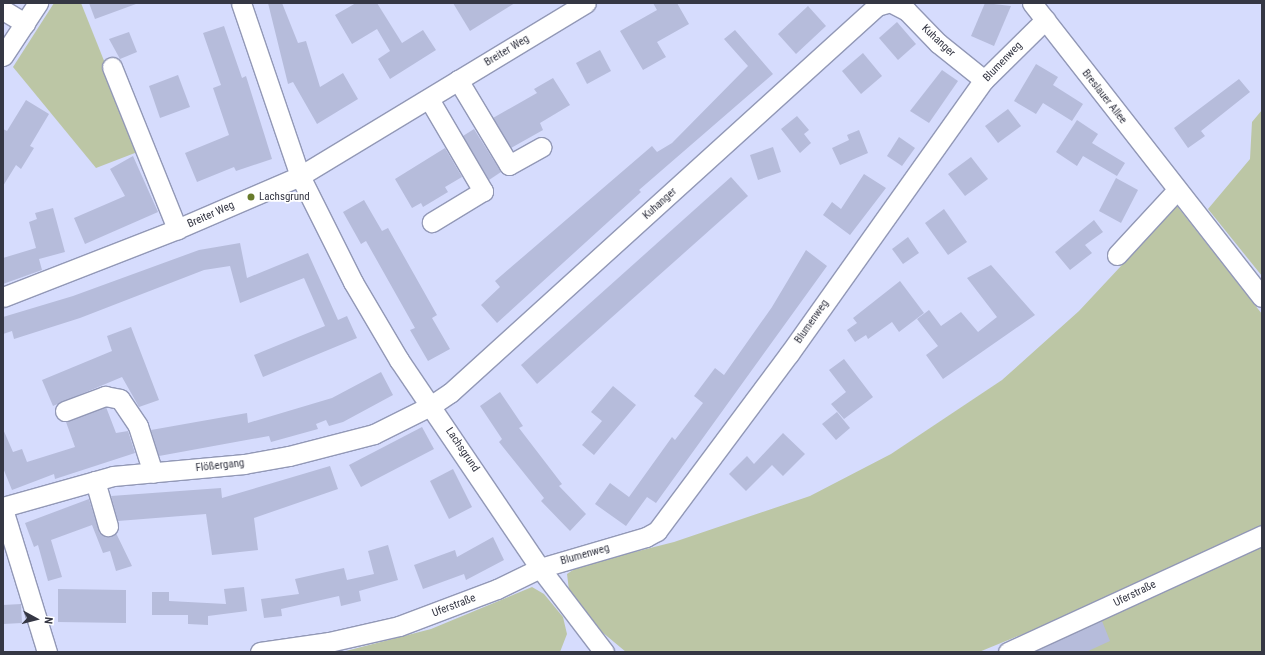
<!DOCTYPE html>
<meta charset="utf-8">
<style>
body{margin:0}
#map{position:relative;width:1265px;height:655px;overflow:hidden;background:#d6dcfd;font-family:"Roboto Condensed",sans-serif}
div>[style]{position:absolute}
.green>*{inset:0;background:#bcc6a5}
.building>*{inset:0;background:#b6bcdb}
.roads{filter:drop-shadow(1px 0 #9298b6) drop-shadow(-1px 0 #9298b6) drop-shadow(0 1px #9298b6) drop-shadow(0 -1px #9298b6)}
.minor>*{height:19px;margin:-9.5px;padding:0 9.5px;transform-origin:9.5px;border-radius:9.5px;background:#fff}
.dots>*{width:11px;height:11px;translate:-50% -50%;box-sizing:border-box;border:2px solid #fff;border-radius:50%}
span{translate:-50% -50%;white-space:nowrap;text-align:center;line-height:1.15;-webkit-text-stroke:3.5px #fff;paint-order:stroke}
.street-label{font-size:11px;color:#353744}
.poi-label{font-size:11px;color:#353744}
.left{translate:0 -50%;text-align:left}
.frame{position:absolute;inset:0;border:4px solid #353744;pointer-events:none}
.north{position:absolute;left:16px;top:599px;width:40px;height:40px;-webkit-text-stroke:3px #fff;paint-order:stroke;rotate:97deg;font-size:11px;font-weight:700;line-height:16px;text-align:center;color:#353744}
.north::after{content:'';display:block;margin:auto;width:14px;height:18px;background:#353744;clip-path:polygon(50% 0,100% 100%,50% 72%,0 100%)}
</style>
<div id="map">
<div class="green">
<i style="clip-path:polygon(54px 3px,81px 3px,140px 151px,96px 168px,13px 67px)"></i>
<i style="clip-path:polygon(1262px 110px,1262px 276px,1208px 209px,1250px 159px,1252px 122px)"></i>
<i style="clip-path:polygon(1177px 206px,1262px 314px,1262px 527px,1109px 599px,979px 652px,626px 652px,602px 632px,569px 590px,567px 574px,579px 566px,674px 542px,810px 496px,891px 454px,1002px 380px,1079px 311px)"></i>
<i style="clip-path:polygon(1262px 544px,1262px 652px,1016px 652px)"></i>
<i style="clip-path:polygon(532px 587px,544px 594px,563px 617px,567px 634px,560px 652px,342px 652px,431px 629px)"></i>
</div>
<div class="building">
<i style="clip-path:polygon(89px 3px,136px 3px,136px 4px,95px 19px)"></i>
<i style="clip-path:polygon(268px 3px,282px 3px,298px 43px,306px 41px,320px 87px,343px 73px,358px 99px,317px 124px,293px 82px,288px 84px)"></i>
<i style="clip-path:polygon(356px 3px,377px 3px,402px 43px,423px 30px,436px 50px,390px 79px,378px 59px,390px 51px,377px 29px,352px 44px,335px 15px)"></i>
<i style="clip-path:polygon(453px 3px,515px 3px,470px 31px)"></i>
<i style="clip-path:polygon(653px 3px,677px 3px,689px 24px,657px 42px,666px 57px,643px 70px,620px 31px,657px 10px)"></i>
<i style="clip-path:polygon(985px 3px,1011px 6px,994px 46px,971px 36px)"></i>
<i style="clip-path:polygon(808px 6px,826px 26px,796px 54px,778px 34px)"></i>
<i style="clip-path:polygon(897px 22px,916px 44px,898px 60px,879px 38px)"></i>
<i style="clip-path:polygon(224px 26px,242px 78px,246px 76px,272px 159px,236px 171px,234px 167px,197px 182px,185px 153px,229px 135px,213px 88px,221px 85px,203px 33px)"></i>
<i style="clip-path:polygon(735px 30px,773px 74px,639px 190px,641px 192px,497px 323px,481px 305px,500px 287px,495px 281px,652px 146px,657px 152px,672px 143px,748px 66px,724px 39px)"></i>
<i style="clip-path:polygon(129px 32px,137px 52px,120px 59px,109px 39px)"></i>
<i style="clip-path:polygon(600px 50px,611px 71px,587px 84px,576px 63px)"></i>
<i style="clip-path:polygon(863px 53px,882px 76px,861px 94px,842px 71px)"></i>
<i style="clip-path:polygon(1036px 64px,1058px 77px,1053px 85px,1083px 104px,1072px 121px,1043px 103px,1036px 114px,1014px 101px)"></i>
<i style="clip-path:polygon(942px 70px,958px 81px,929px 123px,910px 111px)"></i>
<i style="clip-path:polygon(178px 75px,190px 107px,160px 118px,149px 86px)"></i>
<i style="clip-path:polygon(553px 78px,570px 105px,540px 123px,543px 130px,511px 148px,493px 118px,537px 93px,534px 89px)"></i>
<i style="clip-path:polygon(1239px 79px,1250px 92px,1201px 131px,1205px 136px,1188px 148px,1174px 128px)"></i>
<i style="clip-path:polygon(26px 100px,49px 114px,30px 146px,34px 148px,21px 169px,16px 165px,3px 186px,3px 129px,7px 131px)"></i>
<i style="clip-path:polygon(1008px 109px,1021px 126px,998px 143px,985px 126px)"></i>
<i style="clip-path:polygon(797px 116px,809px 130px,804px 134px,811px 143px,800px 153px,781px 129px)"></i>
<i style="clip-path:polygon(1077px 120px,1098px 134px,1092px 143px,1125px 163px,1117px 176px,1083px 156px,1077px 166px,1056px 152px)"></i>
<i style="clip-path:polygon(474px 129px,501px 172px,489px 180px,463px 136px)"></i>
<i style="clip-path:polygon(859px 130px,868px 153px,840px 165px,832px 148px,849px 140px,847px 135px)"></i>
<i style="clip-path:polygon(899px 137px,915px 148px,902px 166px,887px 156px)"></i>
<i style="clip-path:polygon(773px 147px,781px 172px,758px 180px,750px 155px)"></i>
<i style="clip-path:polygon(445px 148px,462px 177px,445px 187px,448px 192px,423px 207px,421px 203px,412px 208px,395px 179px)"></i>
<i style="clip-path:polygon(133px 156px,158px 212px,85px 244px,74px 218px,125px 196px,110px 169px)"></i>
<i style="clip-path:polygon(971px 157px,988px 179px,965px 196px,948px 174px)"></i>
<i style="clip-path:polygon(864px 174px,886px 188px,850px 235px,823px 215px,832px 202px,841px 209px)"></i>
<i style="clip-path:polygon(731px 177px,748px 196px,537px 384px,521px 365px)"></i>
<i style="clip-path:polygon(1116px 178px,1138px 190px,1121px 223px,1099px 211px)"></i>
<i style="clip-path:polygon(364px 200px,382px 231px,388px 228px,437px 315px,432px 318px,450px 349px,428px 361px,410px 330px,415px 328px,366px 241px,361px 244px,343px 212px)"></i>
<i style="clip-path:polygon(53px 208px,65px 252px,39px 259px,42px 270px,3px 284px,3px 258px,36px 248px,29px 222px,37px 219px,35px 213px)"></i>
<i style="clip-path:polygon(944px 209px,967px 242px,948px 255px,925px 223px)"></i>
<i style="clip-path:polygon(1094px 220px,1103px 232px,1085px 245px,1092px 253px,1070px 270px,1055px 252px)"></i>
<i style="clip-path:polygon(908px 237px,919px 253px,903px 264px,892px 249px)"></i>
<i style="clip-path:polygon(240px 243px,247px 278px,308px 253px,338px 320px,347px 316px,357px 338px,263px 377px,254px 355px,325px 326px,304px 278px,240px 303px,230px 266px,204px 270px,80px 318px,14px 339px,12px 331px,3px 334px,3px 317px,73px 296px,199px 250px)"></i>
<i style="clip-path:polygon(806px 250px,827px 266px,656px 503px,647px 497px,626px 526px,595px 504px,610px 483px,629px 497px,672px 437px,675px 440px,703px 403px,694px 396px,715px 368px,724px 375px,772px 307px)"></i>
<i style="clip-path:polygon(991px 265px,1035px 315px,943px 379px,926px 355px,938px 346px,917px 319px,929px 310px,941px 326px,961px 312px,978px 332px,997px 317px,967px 278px)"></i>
<i style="clip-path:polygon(900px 281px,924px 313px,899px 332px,892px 322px,868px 339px,866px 335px,855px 342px,847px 330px,857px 323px,853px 318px)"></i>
<i style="clip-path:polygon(131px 327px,159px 400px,139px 407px,122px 377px,53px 406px,42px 380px,112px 351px,107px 336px)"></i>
<i style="clip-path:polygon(844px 359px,873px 397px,844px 419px,831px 404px,846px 392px,829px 370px)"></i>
<i style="clip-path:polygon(381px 372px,393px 395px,343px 422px,329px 426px,326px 420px,316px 424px,318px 429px,271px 442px,269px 436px,159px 456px,151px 430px,247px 413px,248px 423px,332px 398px)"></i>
<i style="clip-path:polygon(613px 386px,636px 405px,594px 455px,582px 445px,602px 421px,591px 412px)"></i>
<i style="clip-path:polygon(500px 392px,523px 426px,519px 428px,562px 484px,559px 486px,586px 514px,570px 531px,541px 501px,544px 498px,499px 442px,502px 439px,480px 406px)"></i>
<i style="clip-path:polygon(106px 407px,116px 433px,128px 431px,135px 453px,55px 479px,54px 474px,12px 490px,3px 468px,3px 429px,13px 452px,22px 449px,27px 462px,75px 447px,66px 422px)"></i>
<i style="clip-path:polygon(837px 412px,850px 428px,836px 440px,822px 424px)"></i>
<i style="clip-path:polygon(422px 427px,434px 449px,361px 487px,349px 465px)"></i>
<i style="clip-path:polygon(783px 433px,805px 454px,783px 476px,772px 465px,746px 491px,729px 474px,747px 456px,754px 464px)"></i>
<i style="clip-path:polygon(330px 466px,338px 489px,254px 518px,258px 550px,212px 555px,206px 514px,118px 521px,111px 496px,221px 488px,222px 498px)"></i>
<i style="clip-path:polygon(453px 469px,472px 507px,449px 519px,430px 481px)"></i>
<i style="clip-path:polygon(89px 499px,100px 534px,111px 537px,116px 533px,132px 566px,116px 571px,110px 551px,103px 553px,92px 525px,51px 540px,62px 577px,48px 581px,38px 545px,34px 547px,25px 523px)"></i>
<i style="clip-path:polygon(493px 537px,504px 560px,466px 580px,464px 574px,423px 589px,414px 565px,455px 550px,457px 557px)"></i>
<i style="clip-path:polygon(388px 545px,398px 580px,359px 591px,361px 601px,341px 606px,339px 596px,281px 609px,282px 616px,264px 618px,261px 599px,299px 594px,295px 579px,344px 568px,347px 580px,374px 574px,368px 551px)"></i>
<i style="clip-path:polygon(244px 587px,247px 611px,208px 616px,208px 625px,188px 624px,188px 615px,152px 615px,152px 592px,169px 592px,169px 601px,226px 604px,224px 589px)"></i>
<i style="clip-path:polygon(58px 589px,126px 590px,126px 623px,58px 622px)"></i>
<i style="clip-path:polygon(21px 604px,22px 623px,3px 624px,3px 605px)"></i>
<i style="clip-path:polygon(1102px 621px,1110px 641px,1086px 652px,1034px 652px)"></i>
</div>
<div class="roads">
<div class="minor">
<i style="left:241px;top:3px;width:183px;rotate:71.2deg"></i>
<i style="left:300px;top:176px;width:119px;rotate:63.4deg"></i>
<i style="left:353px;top:282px;width:91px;rotate:59.5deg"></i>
<i style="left:399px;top:360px;width:251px;rotate:55.9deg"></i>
<i style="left:540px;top:568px;width:106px;rotate:52.7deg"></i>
<i style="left:892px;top:3px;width:17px;rotate:28deg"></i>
<i style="left:907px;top:11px;width:45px;rotate:45.9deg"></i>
<i style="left:938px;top:43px;width:59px;rotate:38.8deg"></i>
<i style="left:1032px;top:3px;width:373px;rotate:52deg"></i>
<i style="left:3px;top:10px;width:26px;rotate:31deg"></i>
<i style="left:3px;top:56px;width:64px;rotate:-56.6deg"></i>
<i style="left:112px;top:67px;width:175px;rotate:68.1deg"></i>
<i style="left:458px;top:80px;width:99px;rotate:59deg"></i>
<i style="left:509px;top:165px;width:37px;rotate:-29deg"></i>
<i style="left:429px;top:99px;width:107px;rotate:59.6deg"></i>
<i style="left:483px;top:191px;width:60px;rotate:148.7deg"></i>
<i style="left:1117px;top:255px;width:88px;rotate:-47.3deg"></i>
<i style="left:3px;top:297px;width:187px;rotate:-21.3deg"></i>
<i style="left:177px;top:229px;width:134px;rotate:-23.3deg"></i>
<i style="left:300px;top:176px;width:334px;rotate:-31.2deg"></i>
<i style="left:65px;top:411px;width:43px;rotate:-20.6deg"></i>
<i style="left:105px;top:396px;width:15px;rotate:11deg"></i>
<i style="left:120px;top:399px;width:32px;rotate:56deg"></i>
<i style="left:138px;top:426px;width:49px;rotate:72.3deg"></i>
<i style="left:95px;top:481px;width:47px;rotate:73.9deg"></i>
<i style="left:3px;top:507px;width:114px;rotate:-15.7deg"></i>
<i style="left:113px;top:476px;width:132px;rotate:-5.2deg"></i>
<i style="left:244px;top:464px;width:46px;rotate:-10.1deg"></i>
<i style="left:289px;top:456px;width:88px;rotate:-14.5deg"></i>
<i style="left:374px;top:434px;width:65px;rotate:-26.6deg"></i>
<i style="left:432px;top:405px;width:22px;rotate:-34deg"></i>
<i style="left:450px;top:393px;width:576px;rotate:-42.19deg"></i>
<i style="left:877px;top:6px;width:10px;rotate:-17deg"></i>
<i style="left:3px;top:509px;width:150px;rotate:72.9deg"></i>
<i style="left:260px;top:652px;width:70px;rotate:-8.2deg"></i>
<i style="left:329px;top:642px;width:72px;rotate:-12.9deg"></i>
<i style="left:399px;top:626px;width:105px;rotate:-20.7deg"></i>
<i style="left:497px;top:589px;width:48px;rotate:-26deg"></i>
<i style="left:540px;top:568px;width:110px;rotate:-16.3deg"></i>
<i style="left:646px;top:537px;width:13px;rotate:-29deg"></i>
<i style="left:657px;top:531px;width:221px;rotate:-53.3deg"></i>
<i style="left:789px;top:354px;width:336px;rotate:-54.6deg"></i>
<i style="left:984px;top:80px;width:86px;rotate:-44.5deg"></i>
<i style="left:1008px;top:652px;width:280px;rotate:-24.7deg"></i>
</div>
</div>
<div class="dots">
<i style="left:251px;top:197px;background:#687b2b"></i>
</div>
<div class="street-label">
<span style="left:938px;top:41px;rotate:43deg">Kuhanger</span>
<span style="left:507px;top:51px;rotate:-31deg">Breiter Weg</span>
<span style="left:1003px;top:62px;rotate:-46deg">Blumenweg</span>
<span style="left:1104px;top:97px;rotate:52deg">Breslauer Allee</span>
<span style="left:660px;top:204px;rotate:-42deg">Kuhanger</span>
<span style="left:211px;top:215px;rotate:-24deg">Breiter Weg</span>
<span style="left:812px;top:322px;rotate:-55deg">Blumenweg</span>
<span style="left:462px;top:450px;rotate:56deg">Lachsgrund</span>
<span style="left:220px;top:466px;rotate:-6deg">Flößergang</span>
<span style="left:585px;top:555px;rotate:-16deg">Blumenweg</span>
<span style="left:1135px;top:594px;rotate:-26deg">Uferstraße</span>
<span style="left:454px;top:606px;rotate:-21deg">Uferstraße</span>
</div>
<div class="poi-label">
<span class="left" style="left:259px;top:197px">Lachsgrund</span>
</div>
<div class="frame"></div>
<div class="north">N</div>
</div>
